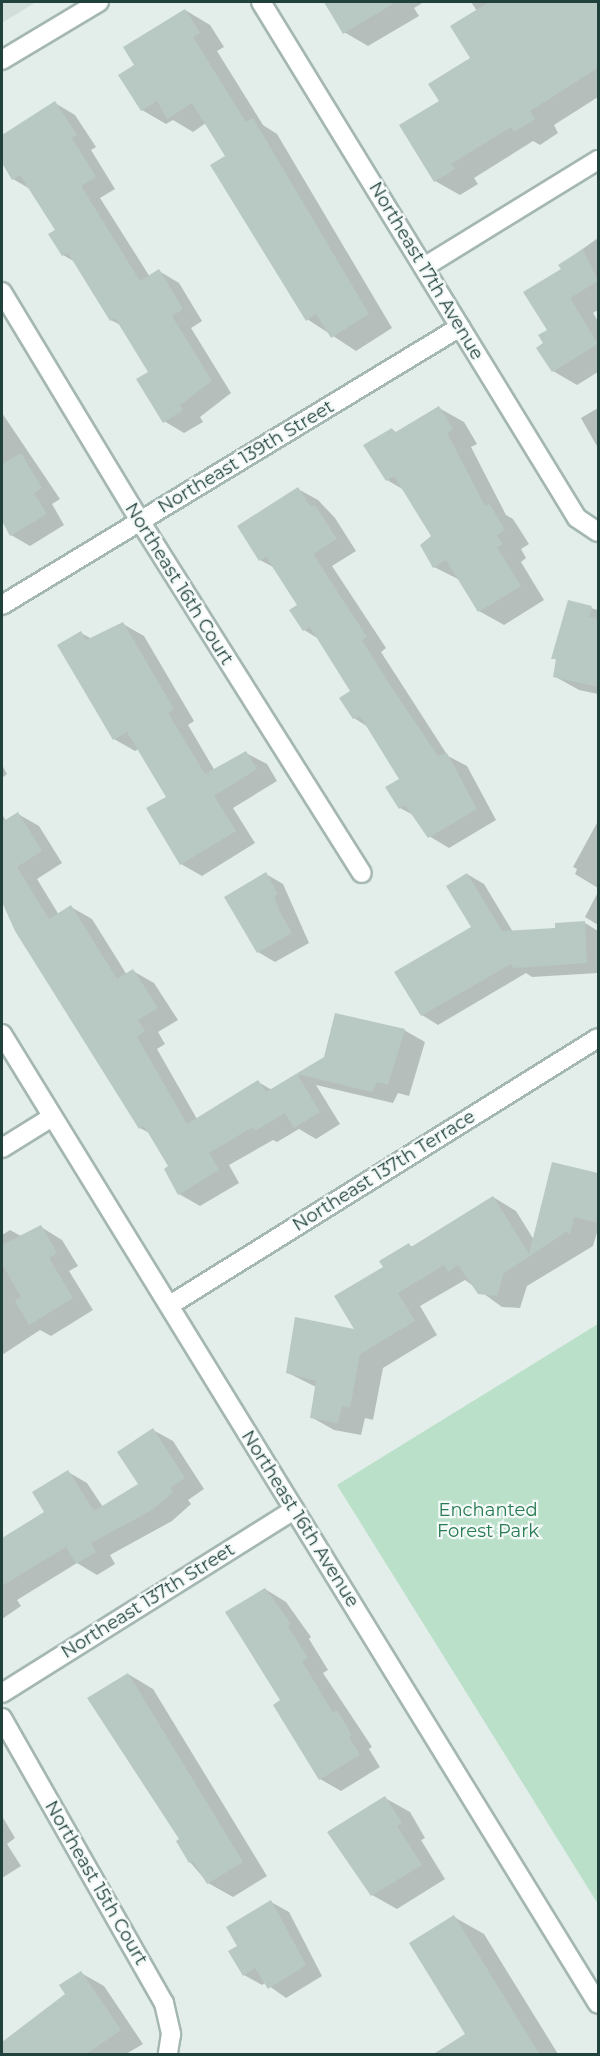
<!DOCTYPE html>
<style>
body{margin:0}
#map{position:relative;width:600px;height:2056px;overflow:hidden;background:#e3eeea;font-family:Montserrat,sans-serif}
div>[style]{position:absolute}
.built>*{inset:0;background:#d1deda}
.green>*{inset:0;background:#bae0ca}
.shadow>*{inset:0;background:#0003}
.building>*{inset:0;background:#b8c9c4}
.roads{filter:drop-shadow(2px 0 #a5b7b3) drop-shadow(-2px 0 #a5b7b3) drop-shadow(0 2px #a5b7b3) drop-shadow(0 -2px #a5b7b3)}
.street>*{height:18px;margin:-9px;padding:0 9px;transform-origin:9px;border-radius:9px;background:#fff}
.secondary>*{height:18px;margin:-9px;padding:0 9px;transform-origin:9px;border-radius:9px;background:#fff}
span{translate:-50% -50%;white-space:nowrap;text-align:center;line-height:1.15;-webkit-text-stroke:4.5px #f4faf8;paint-order:stroke}
.street-label{font-size:18px;color:#21413d}
.park-label{font-size:18px;color:#287b53}
.frame{position:absolute;inset:0;border:3px solid #21413d;pointer-events:none}
</style>
<div id="map">
<div class="built">
<i style="clip-path:polygon(2px 2px,36px 2px,2px 23px)"></i>
</div>
<div class="green">
<i style="clip-path:polygon(598px 1324px,598px 1904px,337px 1485px)"></i>
</div>
<div class="shadow">
<i style="clip-path:polygon(324px 2px,424px 2px,414px 8px,419px 16px,368px 46px,344px 32px)"></i>
<i style="clip-path:polygon(471px 2px,554px 2px,564px 17px,591px 2px,598px 2px,598px 97px,554px 125px,558px 133px,540px 145px,533px 141px,474px 178px,478px 184px,460px 195px,435px 181px,441px 101px,472px 59px,477px 11px)"></i>
<i style="clip-path:polygon(185px 10px,210px 25px,224px 47px,217px 51px,263px 125px,277px 134px,392px 328px,356px 351px,307px 319px,227px 157px,206px 123px,193px 132px,173px 120px,166px 124px,142px 110px,136px 66px)"></i>
<i style="clip-path:polygon(55px 103px,75px 115px,96px 147px,91px 150px,115px 189px,100px 198px,150px 277px,159px 271px,179px 283px,202px 321px,191px 328px,231px 393px,200px 417px,203px 422px,184px 433px,164px 421px,150px 372px,122px 326px,111px 320px,75px 262px,63px 255px,57px 231px,30px 189px,13px 179px,2px 160px,8px 154px,2px 136px)"></i>
<i style="clip-path:polygon(598px 238px,598px 310px,593px 313px,598px 321px,598px 372px,577px 385px,553px 371px,545px 344px,563px 269px,560px 265px)"></i>
<i style="clip-path:polygon(439px 408px,464px 422px,477px 444px,471px 447px,506px 515px,513px 519px,529px 544px,521px 549px,526px 558px,521px 562px,544px 600px,504px 625px,479px 611px,460px 580px,434px 567px,433px 536px,404px 490px,387px 480px,392px 429px,397px 433px)"></i>
<i style="clip-path:polygon(598px 408px,598px 448px,581px 418px)"></i>
<i style="clip-path:polygon(2px 413px,60px 499px,52px 504px,64px 525px,30px 546px,11px 535px,2px 520px)"></i>
<i style="clip-path:polygon(298px 489px,318px 500px,335px 518px,356px 551px,332px 566px,386px 648px,381px 652px,410px 697px,448px 756px,467px 766px,496px 820px,449px 848px,429px 836px,415px 816px,400px 808px,401px 779px,368px 727px,354px 718px,352px 692px,319px 639px,304px 630px,299px 606px,275px 568px,260px 560px)"></i>
<i style="clip-path:polygon(569px 602px,598px 610px,598px 694px,579px 690px,554px 676px,558px 661px,553px 658px)"></i>
<i style="clip-path:polygon(123px 624px,144px 636px,194px 721px,188px 725px,215px 771px,246px 753px,267px 764px,277px 781px,233px 808px,255px 843px,202px 876px,181px 864px,148px 809px,168px 797px,139px 749px,135px 751px,114px 739px,81px 633px,92px 639px)"></i>
<i style="clip-path:polygon(2px 765px,7px 774px,2px 778px)"></i>
<i style="clip-path:polygon(2px 814px,6px 821px,18px 814px,39px 826px,62px 863px,37px 879px,59px 915px,71px 907px,92px 919px,127px 975px,133px 971px,154px 983px,178px 1020px,158px 1032px,165px 1044px,157px 1049px,197px 1119px,258px 1082px,272px 1090px,325px 1058px,404px 1030px,425px 1042px,409px 1096px,398px 1093px,393px 1103px,316px 1085px,340px 1124px,316px 1139px,299px 1129px,277px 1142px,273px 1140px,229px 1165px,239px 1183px,200px 1206px,179px 1194px,170px 1167px,151px 1134px,140px 1128px,16px 930px,2px 899px)"></i>
<i style="clip-path:polygon(598px 821px,598px 888px,575px 874px,577px 869px,573px 867px)"></i>
<i style="clip-path:polygon(266px 874px,283px 884px,309px 943px,275px 962px,258px 952px)"></i>
<i style="clip-path:polygon(467px 874px,484px 884px,513px 932px,557px 930px,585px 923px,598px 931px,598px 973px,532px 977px,526px 973px,438px 1025px,422px 1015px,473px 928px)"></i>
<i style="clip-path:polygon(598px 892px,598px 925px,585px 917px)"></i>
<i style="clip-path:polygon(553px 1163px,598px 1175px,598px 1229px,593px 1246px,527px 1286px,520px 1308px,502px 1307px,465px 1280px,420px 1306px,437px 1335px,383px 1368px,373px 1420px,365px 1418px,361px 1435px,334px 1430px,311px 1417px,316px 1387px,288px 1373px,357px 1331px,385px 1267px,409px 1245px,413px 1247px,493px 1197px,516px 1211px,534px 1240px)"></i>
<i style="clip-path:polygon(41px 1227px,62px 1240px,78px 1266px,69px 1271px,93px 1310px,51px 1336px,40px 1330px,2px 1355px,2px 1235px,10px 1230px,21px 1236px)"></i>
<i style="clip-path:polygon(153px 1430px,173px 1441px,204px 1489px,188px 1500px,191px 1504px,172px 1521px,110px 1555px,115px 1564px,97px 1575px,77px 1563px,17px 1600px,21px 1606px,2px 1619px,2px 1540px,46px 1513px,68px 1472px,87px 1483px,103px 1507px,140px 1484px)"></i>
<i style="clip-path:polygon(265px 1589px,286px 1602px,311px 1637px,309px 1639px,328px 1670px,323px 1673px,372px 1747px,369px 1749px,380px 1767px,341px 1791px,320px 1779px,282px 1701px)"></i>
<i style="clip-path:polygon(128px 1674px,153px 1689px,267px 1876px,233px 1897px,208px 1883px,190px 1862px)"></i>
<i style="clip-path:polygon(385px 1798px,410px 1812px,425px 1838px,421px 1840px,445px 1879px,397px 1909px,372px 1895px)"></i>
<i style="clip-path:polygon(2px 1816px,15px 1838px,7px 1844px,21px 1866px,2px 1878px)"></i>
<i style="clip-path:polygon(271px 1902px,289px 1912px,322px 1976px,286px 1998px,265px 1983px,262px 1985px,244px 1975px,239px 1946px)"></i>
<i style="clip-path:polygon(454px 1917px,484px 1934px,558px 2054px,434px 2054px,467px 2034px)"></i>
<i style="clip-path:polygon(81px 1973px,104px 1986px,143px 2044px,126px 2054px,2px 2054px,2px 2043px,67px 1995px)"></i>
</div>
<div class="building">
<i style="clip-path:polygon(324px 2px,396px 2px,343px 34px)"></i>
<i style="clip-path:polygon(489px 2px,598px 2px,598px 68px,530px 111px,535px 119px,514px 132px,511px 127px,451px 164px,455px 169px,434px 182px,399px 125px,439px 101px,428px 84px,470px 58px,450px 26px)"></i>
<i style="clip-path:polygon(185px 9px,200px 33px,193px 37px,246px 122px,253px 118px,369px 314px,331px 338px,316px 314px,306px 321px,210px 165px,225px 156px,192px 103px,167px 119px,157px 101px,141px 111px,118px 75px,134px 65px,123px 47px)"></i>
<i style="clip-path:polygon(55px 101px,77px 135px,72px 138px,96px 177px,81px 186px,140px 281px,159px 269px,183px 309px,172px 316px,212px 381px,180px 405px,183px 410px,163px 423px,136px 379px,148px 372px,115px 318px,110px 321px,68px 253px,62px 256px,48px 234px,55px 230px,20px 175px,12px 180px,2px 163px,2px 135px)"></i>
<i style="clip-path:polygon(583px 249px,598px 281px,570px 298px,598px 344px,552px 372px,536px 348px,543px 343px,538px 335px,547px 330px,523px 292px,561px 269px,558px 265px)"></i>
<i style="clip-path:polygon(439px 406px,453px 429px,447px 433px,485px 506px,489px 503px,505px 530px,497px 535px,503px 544px,497px 547px,521px 586px,478px 612px,446px 560px,433px 568px,420px 545px,431px 536px,394px 476px,386px 481px,363px 445px,392px 428px,394px 433px)"></i>
<i style="clip-path:polygon(21px 453px,42px 488px,34px 493px,47px 514px,10px 536px,2px 521px,2px 464px)"></i>
<i style="clip-path:polygon(298px 487px,311px 507px,315px 505px,337px 539px,313px 554px,367px 637px,362px 640px,390px 685px,438px 756px,447px 753px,477px 809px,428px 838px,405px 805px,399px 809px,385px 787px,399px 779px,360px 716px,353px 719px,339px 698px,350px 691px,310px 627px,303px 631px,289px 610px,297px 605px,266px 557px,259px 561px,237px 526px)"></i>
<i style="clip-path:polygon(568px 600px,592px 606px,589px 617px,598px 619px,598px 687px,553px 677px,556px 659px,551px 659px)"></i>
<i style="clip-path:polygon(123px 622px,174px 709px,168px 713px,205px 774px,246px 751px,257px 769px,214px 796px,236px 831px,180px 865px,146px 808px,166px 797px,127px 732px,113px 740px,57px 645px,81px 631px,86px 640px)"></i>
<i style="clip-path:polygon(18px 812px,42px 851px,17px 867px,49px 919px,71px 905px,117px 979px,133px 969px,158px 1008px,138px 1020px,145px 1031px,137px 1037px,187px 1124px,258px 1080px,266px 1092px,324px 1057px,335px 1013px,405px 1029px,388px 1085px,377px 1082px,372px 1092px,297px 1074px,320px 1112px,294px 1128px,285px 1113px,255px 1131px,253px 1127px,209px 1153px,219px 1170px,178px 1195px,164px 1169px,168px 1166px,144px 1126px,139px 1129px,15px 931px,2px 902px,2px 822px)"></i>
<i style="clip-path:polygon(266px 872px,278px 894px,274px 896px,279px 910px,292px 933px,257px 953px,224px 897px)"></i>
<i style="clip-path:polygon(467px 873px,502px 931px,555px 928px,555px 923px,585px 921px,587px 963px,513px 968px,511px 964px,421px 1016px,394px 972px,471px 927px,446px 886px)"></i>
<i style="clip-path:polygon(552px 1162px,598px 1173px,598px 1223px,574px 1217px,570px 1234px,566px 1232px,504px 1273px,497px 1296px,478px 1294px,458px 1265px,448px 1272px,444px 1265px,398px 1293px,415px 1321px,360px 1354px,350px 1408px,342px 1406px,338px 1423px,310px 1418px,316px 1381px,286px 1373px,295px 1317px,354px 1329px,334px 1296px,383px 1267px,379px 1261px,409px 1243px,411px 1247px,493px 1196px,529px 1254px)"></i>
<i style="clip-path:polygon(41px 1225px,57px 1253px,49px 1258px,73px 1298px,29px 1325px,15px 1301px,21px 1297px,2px 1264px,2px 1245px)"></i>
<i style="clip-path:polygon(153px 1428px,185px 1478px,170px 1488px,173px 1492px,152px 1510px,91px 1543px,96px 1552px,76px 1564px,66px 1547px,2px 1586px,2px 1538px,44px 1512px,32px 1492px,68px 1470px,94px 1511px,138px 1484px,117px 1452px)"></i>
<i style="clip-path:polygon(265px 1588px,291px 1624px,288px 1626px,308px 1658px,302px 1661px,333px 1713px,337px 1710px,352px 1735px,349px 1737px,360px 1755px,319px 1780px,273px 1705px,280px 1700px,225px 1612px)"></i>
<i style="clip-path:polygon(128px 1673px,243px 1862px,207px 1884px,193px 1861px,189px 1863px,176px 1841px,179px 1839px,87px 1698px)"></i>
<i style="clip-path:polygon(385px 1796px,402px 1823px,397px 1826px,422px 1865px,371px 1896px,327px 1832px)"></i>
<i style="clip-path:polygon(271px 1900px,306px 1965px,268px 1989px,255px 1968px,243px 1976px,228px 1951px,237px 1946px,226px 1927px)"></i>
<i style="clip-path:polygon(454px 1915px,540px 2055px,432px 2055px,465px 2034px,409px 1943px)"></i>
<i style="clip-path:polygon(81px 1971px,121px 2030px,85px 2055px,2px 2055px,2px 2042px,65px 1994px,59px 1985px)"></i>
</div>
<div class="roads">
<div class="street">
<i style="left:261px;top:2px;width:605px;rotate:58.52deg"></i>
<i style="left:577px;top:518px;width:25px;rotate:34deg"></i>
<i style="left:2px;top:60px;width:113px;rotate:-30.9deg"></i>
<i style="left:424px;top:267px;width:204px;rotate:-31.6deg"></i>
<i style="left:2px;top:292px;width:267px;rotate:58.9deg"></i>
<i style="left:140px;top:521px;width:416px;rotate:57.8deg"></i>
<i style="left:2px;top:605px;width:536px;rotate:-31.26deg"></i>
<i style="left:2px;top:1148px;width:59px;rotate:-31.8deg"></i>
<i style="left:170px;top:1305px;width:504px;rotate:-31.96deg"></i>
<i style="left:2px;top:1693px;width:345px;rotate:-32.1deg"></i>
<i style="left:2px;top:1718px;width:328px;rotate:60.4deg"></i>
<i style="left:164px;top:2003px;width:32px;rotate:77deg"></i>
<i style="left:171px;top:2034px;width:20px;rotate:99deg"></i>
</div>
<div class="secondary">
<i style="left:2px;top:1034px;width:1138px;rotate:58.43deg"></i>
</div>
</div>
<div class="street-label">
<span style="left:426px;top:271px;rotate:59deg">Northeast 17th Avenue</span>
<span style="left:246px;top:457px;rotate:-31deg">Northeast 139th Street</span>
<span style="left:179px;top:584px;rotate:58deg">Northeast 16th Court</span>
<span style="left:384px;top:1171px;rotate:-32deg">Northeast 137th Terrace</span>
<span style="left:300px;top:1519px;rotate:58deg">Northeast 16th Avenue</span>
<span style="left:148px;top:1601px;rotate:-32deg">Northeast 137th Street</span>
<span style="left:96px;top:1883px;rotate:60deg">Northeast 15th Court</span>
</div>
<div class="park-label">
<span style="left:488px;top:1521px">Enchanted<br>Forest Park</span>
</div>
<div class="frame"></div>
</div>
